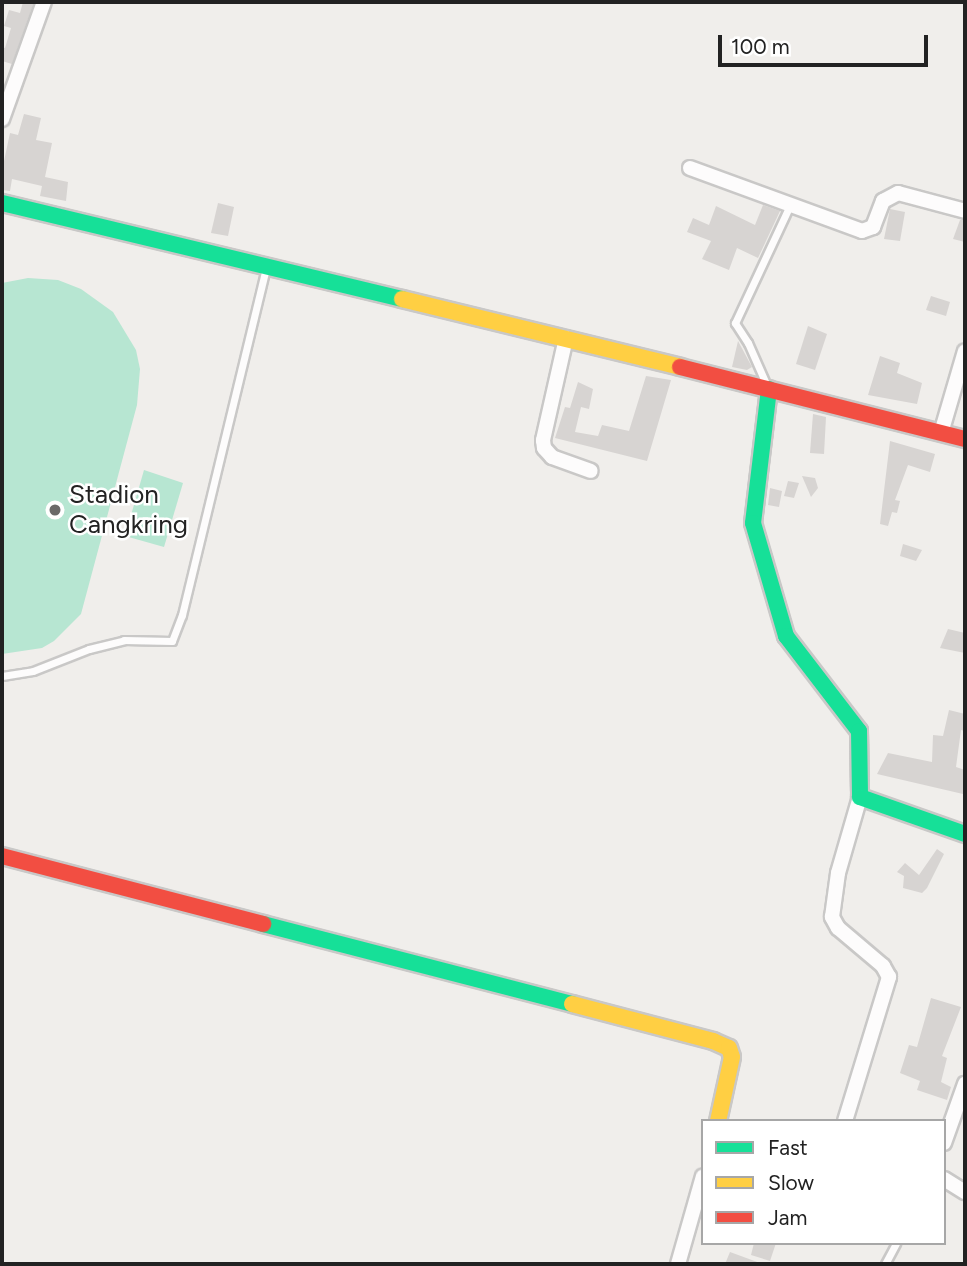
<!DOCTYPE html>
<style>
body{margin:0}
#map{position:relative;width:967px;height:1266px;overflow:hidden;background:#f0eeeb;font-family:Figtree,sans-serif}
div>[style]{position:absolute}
.pitch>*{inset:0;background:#b7e6d2}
.building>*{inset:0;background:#d7d4d2}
.roads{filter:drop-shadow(2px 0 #c9c8c7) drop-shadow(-2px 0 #c9c8c7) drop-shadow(0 2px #c9c8c7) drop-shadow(0 -2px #c9c8c7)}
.lane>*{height:7px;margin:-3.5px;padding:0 3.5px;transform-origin:3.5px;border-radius:3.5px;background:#fdfcfc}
.street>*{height:14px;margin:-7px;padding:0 7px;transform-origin:7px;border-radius:7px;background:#fdfcfc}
.fast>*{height:16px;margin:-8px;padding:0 8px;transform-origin:8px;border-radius:8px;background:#16e098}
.slow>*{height:16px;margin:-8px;padding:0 8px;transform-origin:8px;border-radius:8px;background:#ffcf43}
.jam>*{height:16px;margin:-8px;padding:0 8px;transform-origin:8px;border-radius:8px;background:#f24e42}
.dots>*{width:19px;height:19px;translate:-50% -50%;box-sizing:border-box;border:4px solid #fff;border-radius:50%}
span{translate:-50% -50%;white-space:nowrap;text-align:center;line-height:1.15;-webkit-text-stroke:5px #fff;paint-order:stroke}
.poi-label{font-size:26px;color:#222}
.left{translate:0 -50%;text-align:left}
.frame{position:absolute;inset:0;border:4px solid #222;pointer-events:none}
.legend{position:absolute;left:701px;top:1119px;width:245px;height:126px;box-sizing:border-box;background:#fff;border:2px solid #a7a7a7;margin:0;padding:9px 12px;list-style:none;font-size:21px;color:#222}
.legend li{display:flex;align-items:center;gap:14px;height:35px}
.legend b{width:35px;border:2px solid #a7a7a7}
.scale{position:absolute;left:718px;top:35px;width:210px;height:32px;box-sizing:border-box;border:4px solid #222;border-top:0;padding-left:9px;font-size:21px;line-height:24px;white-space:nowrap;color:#222;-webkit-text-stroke:5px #fff;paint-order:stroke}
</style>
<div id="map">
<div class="pitch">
<i style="clip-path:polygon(28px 278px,58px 280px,81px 289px,113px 312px,136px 350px,140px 369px,137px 405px,81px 614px,54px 641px,42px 648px,2px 654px,2px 283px)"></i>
<i style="clip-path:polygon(144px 470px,183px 483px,164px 547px,125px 536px)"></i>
</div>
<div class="building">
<i style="clip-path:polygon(23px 2px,34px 2px,12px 64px,2px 61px,2px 47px,5px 48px,11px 28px,4px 26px,9px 10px,20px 13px)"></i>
<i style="clip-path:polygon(24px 114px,41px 118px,36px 140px,52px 143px,45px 177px,68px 182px,66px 201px,40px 196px,42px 186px,12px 179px,10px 191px,2px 190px,2px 161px,4px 161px,10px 133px,18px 135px)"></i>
<i style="clip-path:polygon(218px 203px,234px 207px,228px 236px,211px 233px)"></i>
<i style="clip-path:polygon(763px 205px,780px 211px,758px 258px,737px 248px,729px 270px,702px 259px,711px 241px,687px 232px,693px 218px,709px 225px,716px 206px,755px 225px)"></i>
<i style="clip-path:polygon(890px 209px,905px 212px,900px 241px,884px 239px)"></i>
<i style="clip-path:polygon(960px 220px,965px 220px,965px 242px,953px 239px)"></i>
<i style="clip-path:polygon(931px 296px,950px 302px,946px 316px,926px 310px)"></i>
<i style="clip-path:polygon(808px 326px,827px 334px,815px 370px,796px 364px)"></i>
<i style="clip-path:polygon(738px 341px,752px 367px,747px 370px,732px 367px)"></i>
<i style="clip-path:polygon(880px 356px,900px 363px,897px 373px,922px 383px,917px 404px,868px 395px)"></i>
<i style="clip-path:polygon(646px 376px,671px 380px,647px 461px,555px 438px,565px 407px,570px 408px,578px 382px,593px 389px,589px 409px,581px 407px,575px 432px,598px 436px,602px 425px,629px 431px)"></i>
<i style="clip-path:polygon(813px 414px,826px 417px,824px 454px,810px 453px)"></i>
<i style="clip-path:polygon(890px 441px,935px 454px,930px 472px,908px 465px,895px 500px,900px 501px,897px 513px,892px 512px,888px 526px,880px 524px)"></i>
<i style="clip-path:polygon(802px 476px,815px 478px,818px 488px,811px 497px)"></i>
<i style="clip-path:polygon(788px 481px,799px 483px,794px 498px,784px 496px)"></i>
<i style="clip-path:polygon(770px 488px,782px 491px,779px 507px,768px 505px)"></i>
<i style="clip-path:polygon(903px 544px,922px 550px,916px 561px,900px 556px)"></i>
<i style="clip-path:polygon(948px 629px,965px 633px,965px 653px,940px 648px)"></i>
<i style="clip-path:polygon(949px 710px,965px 714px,965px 731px,961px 730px,956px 767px,965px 770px,963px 794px,877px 774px,888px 753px,932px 762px,933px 735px,943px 736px)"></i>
<i style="clip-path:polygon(937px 849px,944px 854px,927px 888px,922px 893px,903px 888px,904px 876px,897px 872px,905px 863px,919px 875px)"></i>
<i style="clip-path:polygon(931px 998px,961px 1007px,942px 1056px,947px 1058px,941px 1082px,951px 1087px,947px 1100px,917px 1090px,920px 1081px,900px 1073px,909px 1045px,917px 1047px)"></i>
<i style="clip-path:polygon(754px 1243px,776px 1243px,770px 1261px,751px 1255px)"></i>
<i style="clip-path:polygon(730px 1252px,760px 1263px,760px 1264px,725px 1264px)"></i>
</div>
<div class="roads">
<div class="lane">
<i style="left:767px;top:386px;width:47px;rotate:-113.8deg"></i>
<i style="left:748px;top:343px;width:24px;rotate:-123deg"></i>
<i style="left:735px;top:323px;width:130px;rotate:-65deg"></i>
<i style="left:2px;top:676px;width:31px;rotate:-9deg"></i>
<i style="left:33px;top:671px;width:60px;rotate:-21.4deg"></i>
<i style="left:89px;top:649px;width:36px;rotate:-14deg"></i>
<i style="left:124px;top:640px;width:48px;rotate:1.2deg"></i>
<i style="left:172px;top:641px;width:28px;rotate:-69deg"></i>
<i style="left:182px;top:615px;width:357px;rotate:-76.4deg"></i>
<i style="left:885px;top:1264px;width:24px;rotate:-62deg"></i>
</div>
<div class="street">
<i style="left:2px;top:119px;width:124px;rotate:-70.3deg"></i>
<i style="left:690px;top:168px;width:183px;rotate:20.1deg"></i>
<i style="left:862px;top:231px;width:12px;rotate:-20deg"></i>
<i style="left:873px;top:227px;width:28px;rotate:-69deg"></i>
<i style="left:883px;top:201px;width:17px;rotate:-28deg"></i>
<i style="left:898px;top:193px;width:69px;rotate:15deg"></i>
<i style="left:566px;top:338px;width:105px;rotate:102.7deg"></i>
<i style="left:543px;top:440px;width:8px;rotate:83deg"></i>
<i style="left:544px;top:448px;width:12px;rotate:48deg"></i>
<i style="left:552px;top:457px;width:41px;rotate:19.7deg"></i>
<i style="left:941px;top:433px;width:85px;rotate:-73.7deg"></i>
<i style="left:845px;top:1121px;width:151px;rotate:-73deg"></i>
<i style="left:889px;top:977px;width:13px;rotate:-119deg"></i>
<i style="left:883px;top:966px;width:59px;rotate:-139.8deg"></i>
<i style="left:838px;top:928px;width:13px;rotate:-119deg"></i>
<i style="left:832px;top:917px;width:44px;rotate:-82.2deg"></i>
<i style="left:838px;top:873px;width:79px;rotate:-73.9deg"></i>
<i style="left:944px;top:1143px;width:63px;rotate:-70.4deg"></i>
<i style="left:944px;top:1179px;width:25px;rotate:32deg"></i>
<i style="left:678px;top:1264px;width:91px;rotate:-74.1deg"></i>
</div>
<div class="fast">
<i style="left:2px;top:203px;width:411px;rotate:13.5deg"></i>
<i style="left:769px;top:389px;width:135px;rotate:96.8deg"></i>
<i style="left:753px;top:523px;width:118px;rotate:73.7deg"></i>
<i style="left:786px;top:636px;width:120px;rotate:52.5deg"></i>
<i style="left:859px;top:731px;width:66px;rotate:89.1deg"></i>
<i style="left:860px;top:797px;width:111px;rotate:19.4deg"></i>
<i style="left:263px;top:924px;width:319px;rotate:14.5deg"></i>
</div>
<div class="slow">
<i style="left:402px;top:299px;width:286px;rotate:13.7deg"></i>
<i style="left:572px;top:1004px;width:146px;rotate:14.7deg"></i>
<i style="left:713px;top:1041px;width:17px;rotate:24deg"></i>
<i style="left:729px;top:1048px;width:9px;rotate:72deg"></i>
<i style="left:732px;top:1057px;width:66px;rotate:102.3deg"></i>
</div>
<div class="jam">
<i style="left:680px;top:367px;width:294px;rotate:14.2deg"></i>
<i style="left:2px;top:856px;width:270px;rotate:14.6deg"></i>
</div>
</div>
<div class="dots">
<i style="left:55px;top:510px;background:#6a6968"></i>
</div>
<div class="poi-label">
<span class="left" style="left:69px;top:510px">Stadion<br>Cangkring</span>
</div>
<div class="frame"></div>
<ul class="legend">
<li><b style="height:9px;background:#16e098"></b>Fast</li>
<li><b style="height:9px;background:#ffcf43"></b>Slow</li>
<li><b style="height:9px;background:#f24e42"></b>Jam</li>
</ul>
<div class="scale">100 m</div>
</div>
